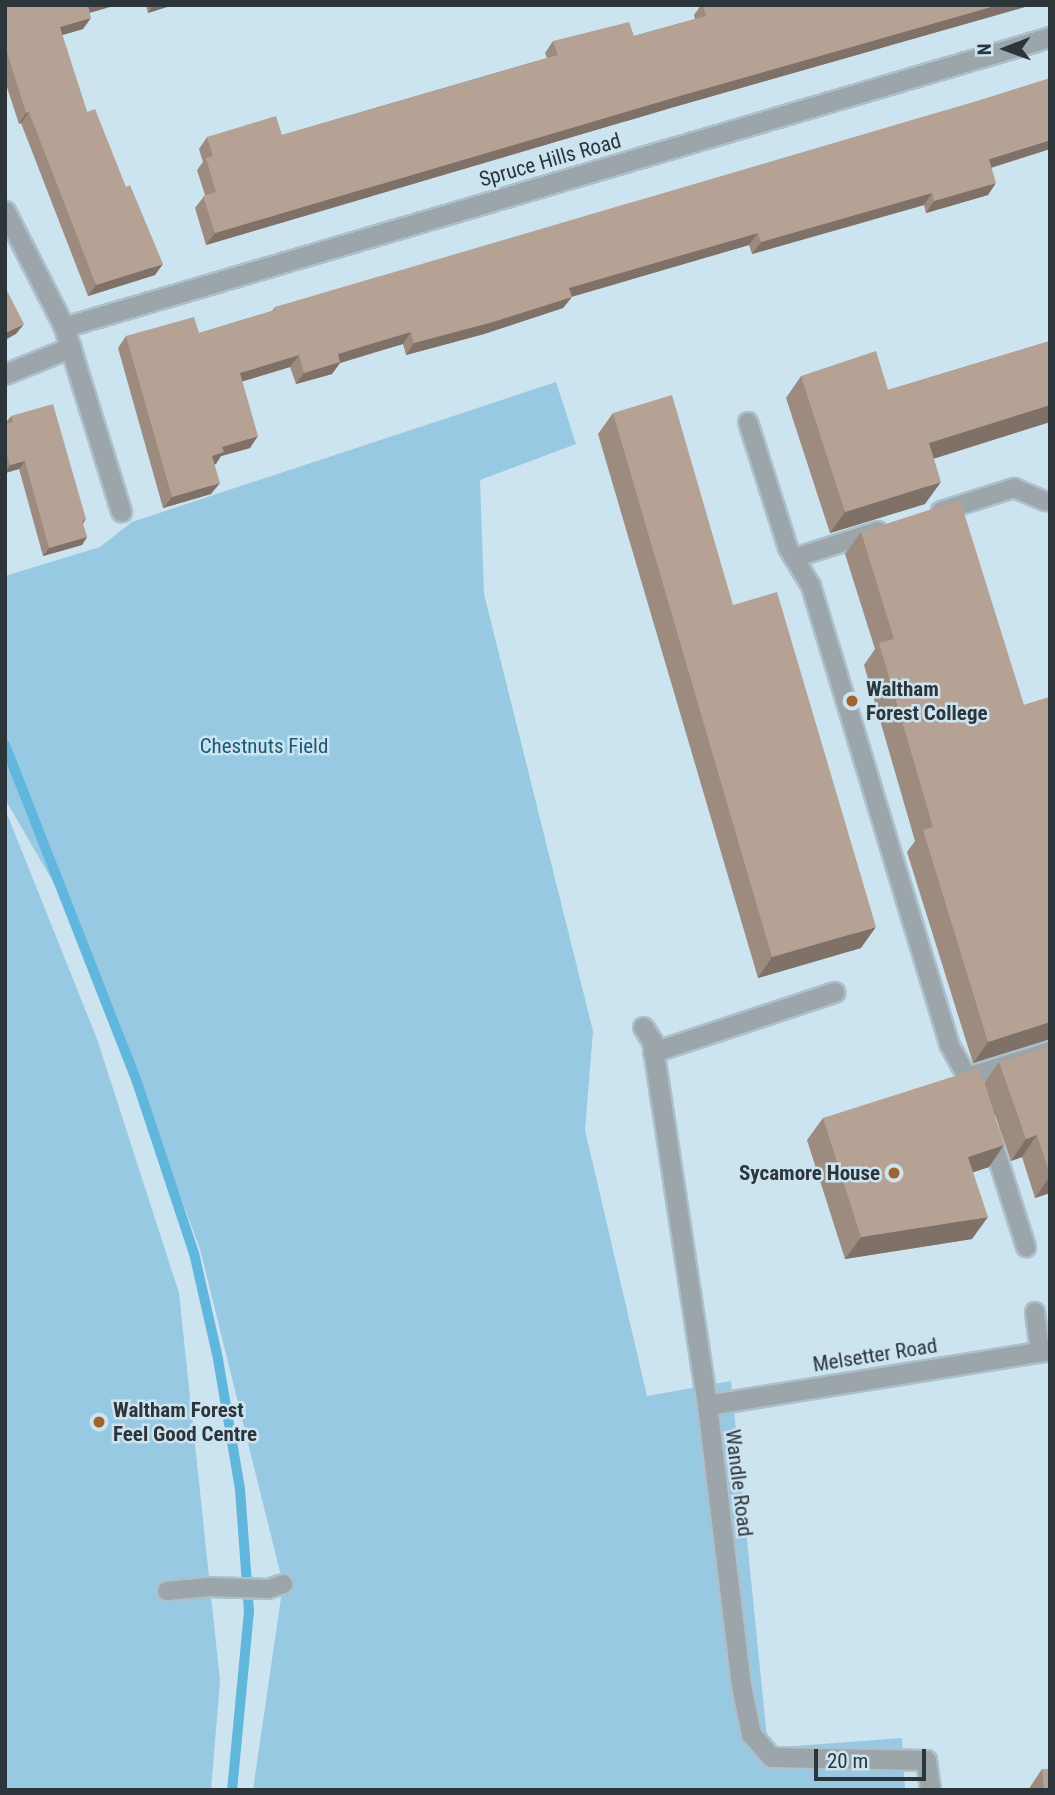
<!DOCTYPE html>
<style>
body{margin:0}
#map{position:relative;width:1055px;height:1795px;overflow:hidden;background:#cce3f0;font-family:"Roboto Condensed",sans-serif}
div>[style]{position:absolute}
.green>*{inset:0;background:#97c9e3}
.stream>*{height:10px;margin:-5px;padding:0 5px;transform-origin:5px;border-radius:5px;background:#61b6de}
.roads{filter:drop-shadow(2px 0 #acc0cc) drop-shadow(-2px 0 #acc0cc) drop-shadow(0 2px #acc0cc) drop-shadow(0 -2px #acc0cc)}
.service>*{height:18px;margin:-9px;padding:0 9px;transform-origin:9px;border-radius:9px;background:#9ba5aa}
.pedestrian>*{height:19px;margin:-9.5px;padding:0 9.5px;transform-origin:9.5px;border-radius:9.5px;background:#9ba5aa}
.minor>*{height:19px;margin:-9.5px;padding:0 9.5px;transform-origin:9.5px;border-radius:9.5px;background:#9ba5aa}
.wall>*{inset:0;background:#9d8b7f}
.shaded-wall>*{inset:0;background:#7f7168}
.building>*{inset:0;background:#b6a294}
.dots>*{width:19px;height:19px;translate:-50% -50%;box-sizing:border-box;border:4px solid #cce3f0;border-radius:50%}
span{translate:-50% -50%;white-space:nowrap;text-align:center;line-height:1.15;-webkit-text-stroke:5px #cce3f0;paint-order:stroke}
.street-label{font-size:21px;color:#2c353a}
.poi-label{font-size:21px;color:#2c353a;font-weight:700}
.left{translate:0 -50%;text-align:left}
.right{translate:-100% -50%;text-align:right}
.park-label{font-size:21px;color:#185a76}
.frame{position:absolute;inset:0;border:7px solid #2c353a;pointer-events:none}
.north{position:absolute;left:971px;top:14px;width:70px;height:70px;-webkit-text-stroke:5px #cce3f0;paint-order:stroke;rotate:269deg;font-size:19px;font-weight:700;line-height:28px;text-align:center;color:#2c353a}
.north::after{content:'';display:block;margin:auto;width:24px;height:32px;background:#2c353a;clip-path:polygon(50% 0,100% 100%,50% 72%,0 100%)}
.scale{position:absolute;left:814px;top:1749px;width:112px;height:32px;box-sizing:border-box;border:4px solid #2c353a;border-top:0;padding-left:9px;font-size:21px;line-height:24px;white-space:nowrap;color:#2c353a;-webkit-text-stroke:5px #cce3f0;paint-order:stroke}
</style>
<div id="map">
<div class="green">
<i style="clip-path:polygon(556px 382px,576px 444px,480px 480px,484px 594px,593px 1031px,585px 1130px,647px 1396px,731px 1381px,768px 1748px,902px 1738px,905px 1790px,253px 1790px,283px 1584px,200px 1249px,81px 930px,5px 799px,5px 576px,100px 547px,132px 522px)"></i>
<i style="clip-path:polygon(5px 809px,97px 1039px,179px 1293px,220px 1681px,211px 1790px,5px 1790px)"></i>
</div>
<div class="stream">
<i style="left:5px;top:745px;width:362px;rotate:68.6deg"></i>
<i style="left:137px;top:1082px;width:180px;rotate:71.6deg"></i>
<i style="left:194px;top:1253px;width:109px;rotate:77.2deg"></i>
<i style="left:218px;top:1359px;width:132px;rotate:80.4deg"></i>
<i style="left:240px;top:1489px;width:122px;rotate:85.8deg"></i>
<i style="left:249px;top:1611px;width:180px;rotate:95.4deg"></i>
</div>
<div class="roads">
<div class="service">
<i style="left:748px;top:422px;width:132px;rotate:72.4deg"></i>
<i style="left:788px;top:548px;width:44px;rotate:58.8deg"></i>
<i style="left:811px;top:586px;width:478px;rotate:73.2deg"></i>
<i style="left:949px;top:1044px;width:54px;rotate:61deg"></i>
<i style="left:941px;top:511px;width:77px;rotate:-17.5deg"></i>
<i style="left:1014px;top:488px;width:34px;rotate:23deg"></i>
<i style="left:794px;top:558px;width:88px;rotate:-17.8deg"></i>
<i style="left:967px;top:1077px;width:87px;rotate:-17.4deg"></i>
<i style="left:990px;top:1134px;width:119px;rotate:72.3deg"></i>
<i style="left:1035px;top:1312px;width:40px;rotate:82.9deg"></i>
<i style="left:167px;top:1591px;width:42px;rotate:-5.4deg"></i>
<i style="left:209px;top:1587px;width:59px;rotate:1.9deg"></i>
<i style="left:268px;top:1589px;width:16px;rotate:-18deg"></i>
</div>
<div class="pedestrian">
<i style="left:643px;top:1027px;width:17px;rotate:57deg"></i>
<i style="left:652px;top:1041px;width:368px;rotate:81.4deg"></i>
<i style="left:707px;top:1405px;width:282px;rotate:83.1deg"></i>
<i style="left:741px;top:1685px;width:50px;rotate:78.5deg"></i>
<i style="left:751px;top:1734px;width:30px;rotate:49deg"></i>
<i style="left:771px;top:1757px;width:155px;rotate:1.1deg"></i>
<i style="left:926px;top:1760px;width:30px;rotate:82deg"></i>
<i style="left:653px;top:1052px;width:191px;rotate:-18.3deg"></i>
</div>
<div class="minor">
<i style="left:5px;top:211px;width:130px;rotate:63deg"></i>
<i style="left:64px;top:327px;width:193px;rotate:72.8deg"></i>
<i style="left:64px;top:327px;width:1028px;rotate:-16.39deg"></i>
<i style="left:5px;top:374px;width:71px;rotate:-22.2deg"></i>
<i style="left:707px;top:1405px;width:347px;rotate:-9.1deg"></i>
</div>
</div>
<div class="wall">
<i style="clip-path:polygon(5px 5px,89px 13px,83px 29px,62px 35px,87px 112px,155px 275px,88px 296px,21px 123px,19px 124px,5px 81px)"></i>
<i style="clip-path:polygon(146px 5px,173px 5px,148px 13px)"></i>
<i style="clip-path:polygon(701px 5px,1032px 5px,674px 107px,206px 245px,195px 208px,205px 195px,197px 170px,203px 162px,199px 149px,207px 137px,282px 135px,547px 58px,545px 53px,553px 41px,634px 36px,695px 19px,694px 15px)"></i>
<i style="clip-path:polygon(1050px 149px,991px 168px,988px 195px,926px 213px,924px 205px,752px 254px,749px 245px,572px 296px,563px 308px,484px 334px,406px 355px,403px 344px,362px 356px,340px 363px,332px 374px,296px 384px,290px 367px,242px 381px,250px 448px,221px 456px,214px 465px,211px 494px,163px 508px,118px 348px,126px 336px,199px 333px,272px 311px,275px 307px)"></i>
<i style="clip-path:polygon(1050px 341px,1050px 422px,934px 458px,925px 504px,830px 533px,786px 398px,801px 376px,888px 390px)"></i>
<i style="clip-path:polygon(613px 413px,861px 948px,758px 978px,598px 434px)"></i>
<i style="clip-path:polygon(11px 416px,86px 519px,83px 524px,87px 537px,82px 545px,43px 556px,19px 469px,5px 473px,5px 424px)"></i>
<i style="clip-path:polygon(861px 532px,1024px 705px,1050px 697px,1050px 1040px,1047px 1040px,973px 1063px,907px 852px,915px 841px,864px 665px,875px 649px,845px 554px)"></i>
<i style="clip-path:polygon(1050px 1046px,1050px 1193px,1035px 1198px,1022px 1157px,1011px 1161px,995px 1115px,989px 1167px,973px 1172px,972px 1239px,845px 1259px,807px 1140px,823px 1118px,984px 1083px,999px 1062px)"></i>
<i style="clip-path:polygon(1042px 1769px,1050px 1790px,1030px 1790px,1030px 1787px)"></i>
</div>
<div class="shaded-wall">
<i style="clip-path:polygon(88px 5px,117px 5px,79px 16px)"></i>
<i style="clip-path:polygon(153px 5px,173px 5px,148px 13px)"></i>
<i style="clip-path:polygon(998px 5px,1032px 5px,674px 107px,206px 245px,215px 233px,683px 95px)"></i>
<i style="clip-path:polygon(91px 18px,83px 29px,52px 38px,60px 27px)"></i>
<i style="clip-path:polygon(29px 112px,21px 123px,19px 124px,26px 113px)"></i>
<i style="clip-path:polygon(1050px 140px,1050px 149px,980px 171px,989px 159px)"></i>
<i style="clip-path:polygon(996px 183px,988px 195px,926px 213px,934px 201px)"></i>
<i style="clip-path:polygon(932px 193px,924px 205px,752px 254px,761px 242px)"></i>
<i style="clip-path:polygon(758px 233px,749px 245px,561px 300px,569px 288px)"></i>
<i style="clip-path:polygon(163px 264px,155px 275px,88px 296px,96px 285px)"></i>
<i style="clip-path:polygon(572px 297px,563px 308px,484px 334px,406px 355px,414px 343px)"></i>
<i style="clip-path:polygon(24px 324px,16px 334px,5px 340px,5px 333px)"></i>
<i style="clip-path:polygon(411px 332px,403px 344px,340px 363px,332px 374px,296px 384px,304px 373px,338px 354px)"></i>
<i style="clip-path:polygon(299px 355px,290px 367px,231px 385px,240px 373px)"></i>
<i style="clip-path:polygon(1050px 405px,1050px 422px,914px 465px,929px 443px)"></i>
<i style="clip-path:polygon(258px 436px,250px 448px,221px 456px,216px 464px,203px 468px,212px 456px,222px 447px)"></i>
<i style="clip-path:polygon(25px 461px,19px 469px,5px 473px,10px 465px)"></i>
<i style="clip-path:polygon(941px 482px,925px 504px,830px 533px,845px 512px)"></i>
<i style="clip-path:polygon(220px 483px,211px 494px,163px 508px,172px 497px)"></i>
<i style="clip-path:polygon(87px 537px,82px 545px,43px 556px,49px 548px)"></i>
<i style="clip-path:polygon(876px 927px,861px 948px,758px 978px,772px 957px)"></i>
<i style="clip-path:polygon(1050px 1022px,1050px 1040px,1047px 1040px,973px 1063px,988px 1042px)"></i>
<i style="clip-path:polygon(1037px 1135px,1022px 1157px,1011px 1161px,1026px 1139px)"></i>
<i style="clip-path:polygon(1004px 1145px,989px 1167px,953px 1179px,968px 1157px)"></i>
<i style="clip-path:polygon(1050px 1176px,1050px 1193px,1035px 1198px)"></i>
<i style="clip-path:polygon(988px 1217px,972px 1239px,845px 1259px,861px 1237px)"></i>
</div>
<div class="building">
<i style="clip-path:polygon(5px 5px,88px 5px,91px 18px,60px 27px,87px 112px,95px 109px,126px 187px,130px 185px,163px 264px,96px 285px,29px 112px,26px 113px,5px 46px)"></i>
<i style="clip-path:polygon(703px 5px,998px 5px,683px 95px,215px 233px,203px 196px,216px 192px,206px 158px,213px 156px,207px 137px,276px 116px,282px 135px,558px 55px,553px 41px,629px 22px,634px 36px,706px 16px)"></i>
<i style="clip-path:polygon(1050px 78px,1050px 140px,989px 159px,996px 183px,934px 201px,932px 193px,761px 242px,758px 233px,569px 288px,572px 297px,493px 322px,414px 343px,411px 332px,370px 344px,338px 354px,340px 362px,304px 373px,299px 355px,240px 373px,258px 436px,222px 447px,224px 452px,212px 456px,220px 483px,172px 497px,126px 336px,194px 317px,199px 333px,275px 310px,275px 307px,977px 101px)"></i>
<i style="clip-path:polygon(5px 287px,24px 324px,5px 333px)"></i>
<i style="clip-path:polygon(1050px 341px,1050px 405px,929px 443px,941px 482px,845px 512px,801px 376px,876px 351px,888px 390px)"></i>
<i style="clip-path:polygon(672px 395px,733px 605px,777px 592px,876px 927px,772px 957px,613px 413px)"></i>
<i style="clip-path:polygon(53px 404px,86px 519px,82px 521px,87px 537px,49px 548px,25px 461px,10px 465px,5px 450px,5px 424px,13px 422px,11px 416px)"></i>
<i style="clip-path:polygon(960px 500px,1024px 705px,1050px 697px,1050px 1022px,988px 1042px,923px 830px,933px 827px,879px 643px,894px 639px,861px 532px)"></i>
<i style="clip-path:polygon(1050px 1046px,1050px 1175px,1037px 1135px,1026px 1139px,999px 1062px)"></i>
<i style="clip-path:polygon(977px 1069px,984px 1081px,1004px 1145px,968px 1157px,988px 1217px,861px 1237px,823px 1118px)"></i>
<i style="clip-path:polygon(1042px 1769px,1050px 1769px,1050px 1790px,1044px 1790px)"></i>
</div>
<div class="dots">
<i style="left:852px;top:701px;background:#a2622c"></i>
<i style="left:894px;top:1173px;background:#a2622c"></i>
<i style="left:99px;top:1422px;background:#a2622c"></i>
</div>
<div class="street-label">
<span style="left:550px;top:160px;rotate:-16deg">Spruce Hills Road</span>
<span style="left:875px;top:1355px;rotate:-9deg">Melsetter Road</span>
<span style="left:739px;top:1483px;rotate:83deg">Wandle Road</span>
</div>
<div class="poi-label">
<span class="left" style="left:866px;top:701px">Waltham<br>Forest College</span>
<span class="right" style="left:880px;top:1173px">Sycamore House</span>
<span class="left" style="left:113px;top:1422px">Waltham Forest<br>Feel Good Centre</span>
</div>
<div class="park-label">
<span style="left:264px;top:746px">Chestnuts Field</span>
</div>
<div class="frame"></div>
<div class="north">N</div>
<div class="scale">20 m</div>
</div>
